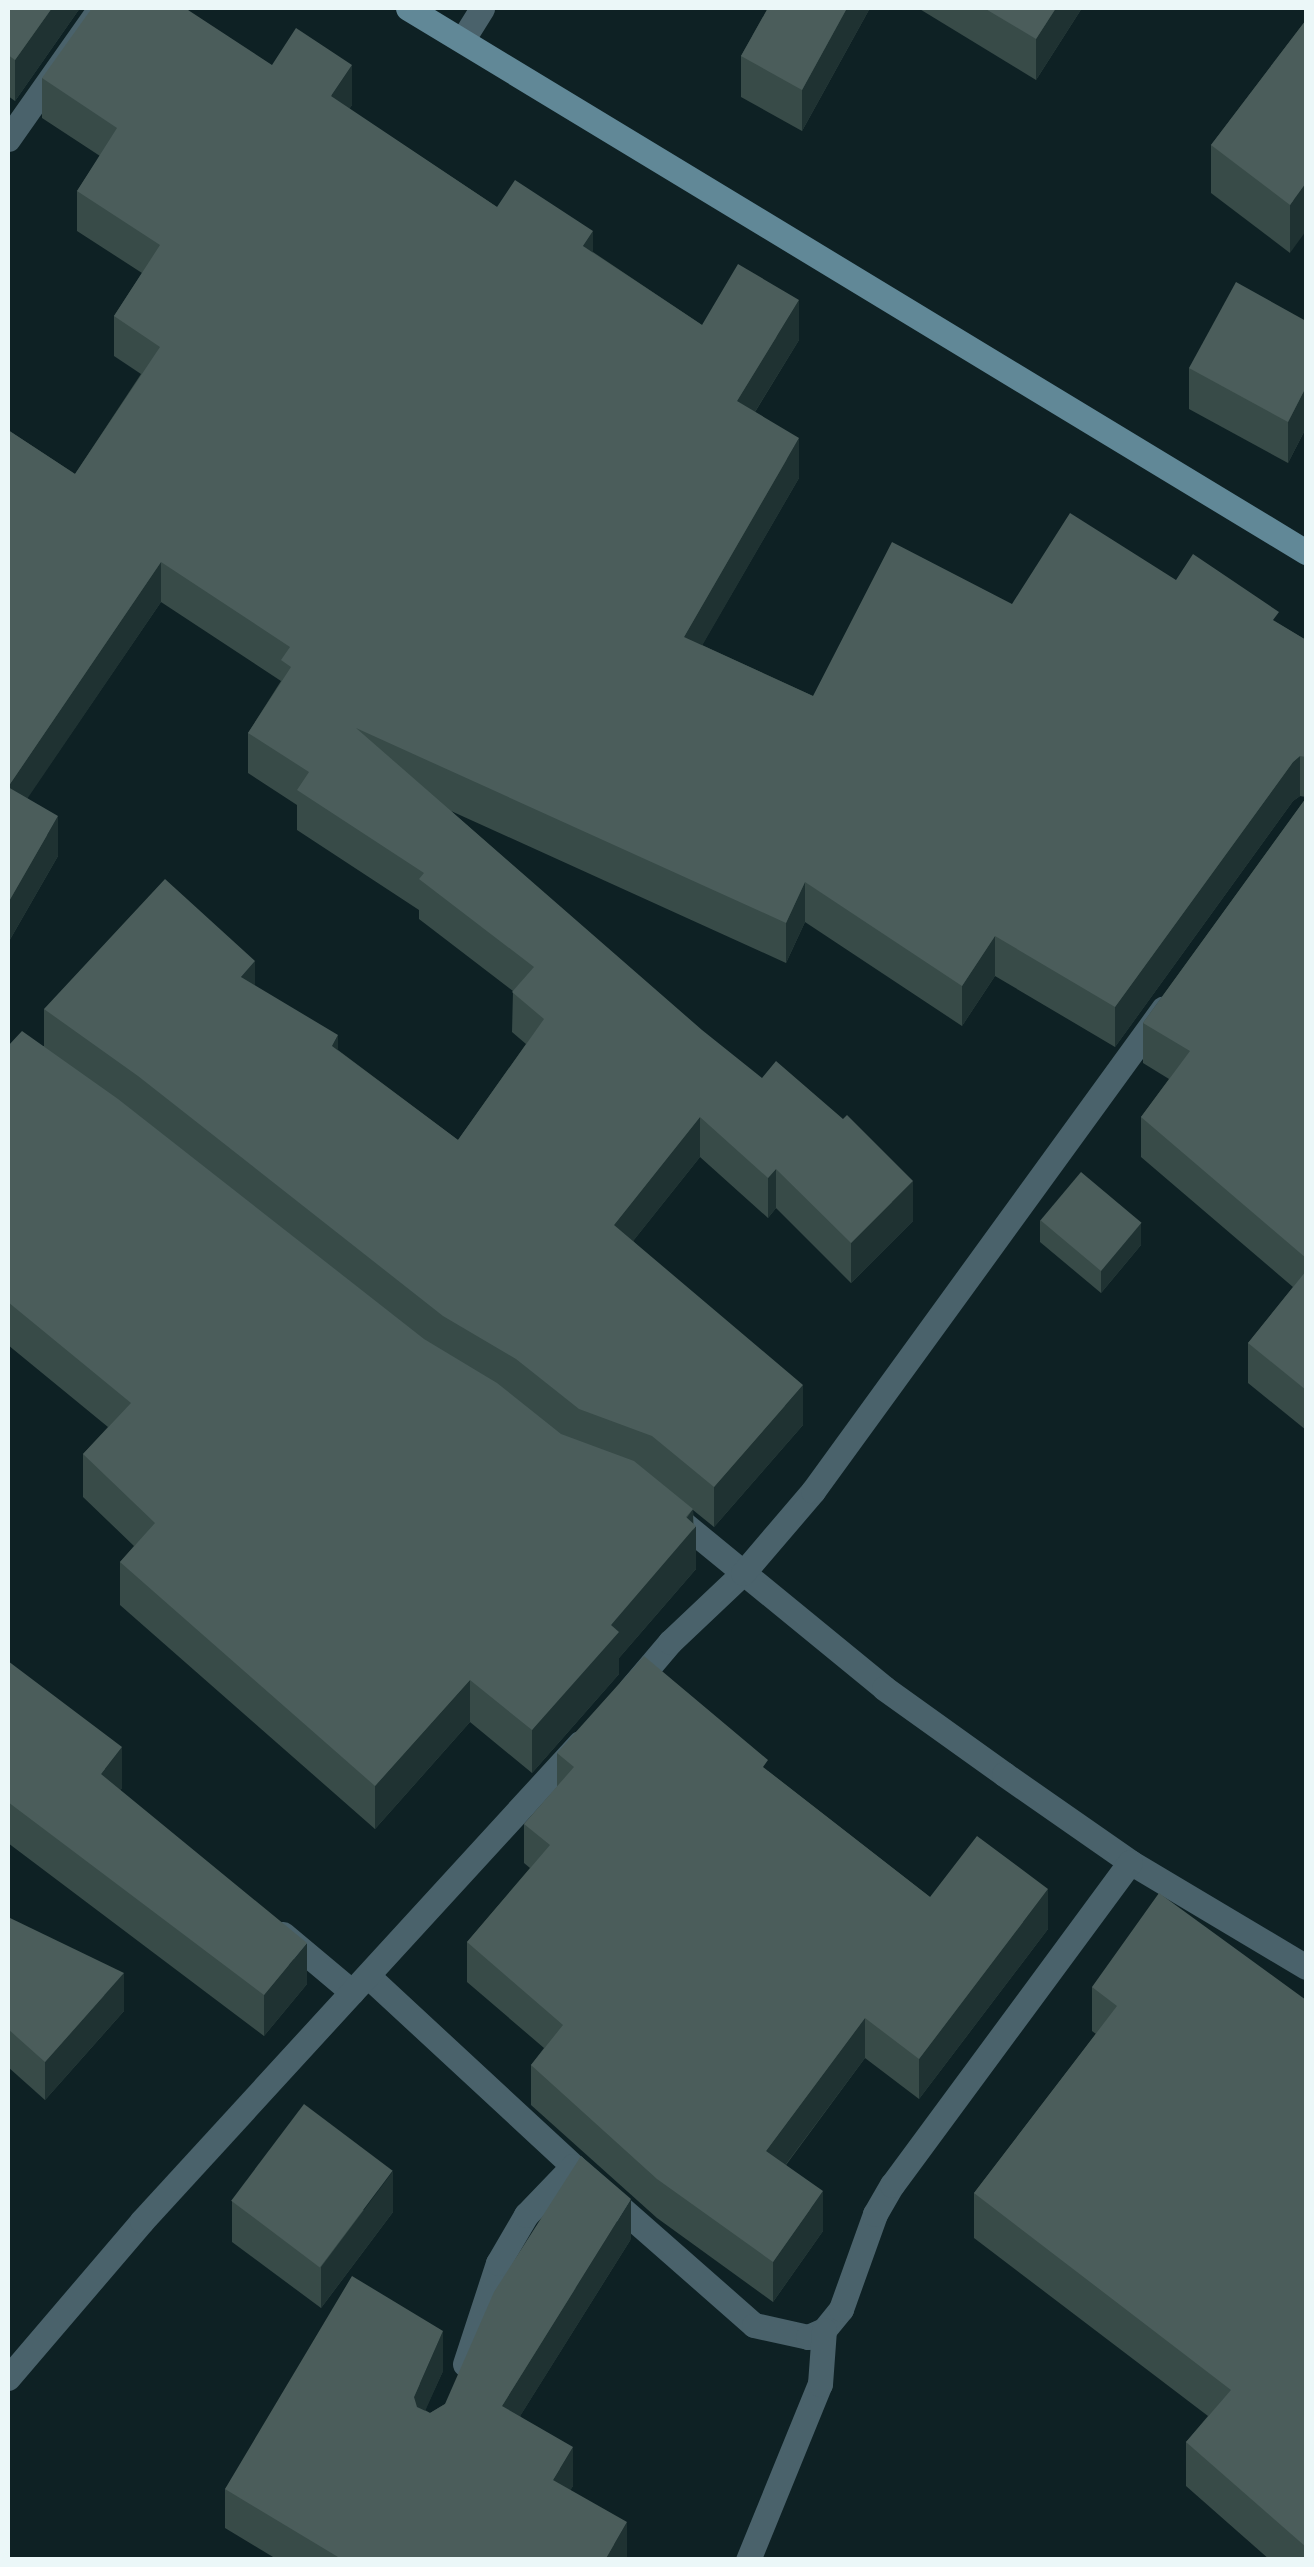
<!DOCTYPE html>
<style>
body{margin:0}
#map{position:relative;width:1314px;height:2567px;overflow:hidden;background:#0e2124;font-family:"Fira Sans",sans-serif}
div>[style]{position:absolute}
.street>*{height:25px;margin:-12.5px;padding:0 12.5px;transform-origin:12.5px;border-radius:12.5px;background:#4a626b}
.secondary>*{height:25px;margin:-12.5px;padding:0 12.5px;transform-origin:12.5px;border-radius:12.5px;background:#618897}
.wall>*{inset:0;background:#384b48}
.shaded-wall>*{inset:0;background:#1f3232}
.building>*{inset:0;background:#4b5d5b;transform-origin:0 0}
span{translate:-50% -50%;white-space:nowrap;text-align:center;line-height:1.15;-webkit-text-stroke:8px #03090a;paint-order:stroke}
.frame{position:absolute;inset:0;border:10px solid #ebf7f8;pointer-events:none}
</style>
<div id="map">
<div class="street">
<div style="left:463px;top:39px;width:36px;rotate:-58deg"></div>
<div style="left:8px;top:139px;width:160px;rotate:-54.9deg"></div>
<div style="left:673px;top:1515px;width:273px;rotate:39.3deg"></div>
<div style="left:884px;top:1688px;width:148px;rotate:35.6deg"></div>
<div style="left:1004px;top:1774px;width:154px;rotate:34.9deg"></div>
<div style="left:1130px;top:1862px;width:205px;rotate:30.8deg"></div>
<div style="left:631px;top:1688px;width:60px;rotate:-49.7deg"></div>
<div style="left:670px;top:1642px;width:100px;rotate:-43.4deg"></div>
<div style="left:743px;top:1573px;width:108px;rotate:-49.5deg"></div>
<div style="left:813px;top:1491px;width:596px;rotate:-54.02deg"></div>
<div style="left:283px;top:1934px;width:90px;rotate:40deg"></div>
<div style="left:368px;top:1976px;width:280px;rotate:42.8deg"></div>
<div style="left:573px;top:2166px;width:241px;rotate:41.3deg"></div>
<div style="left:754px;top:2325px;width:55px;rotate:12.5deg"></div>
<div style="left:808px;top:2337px;width:17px;rotate:-24deg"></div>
<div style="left:824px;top:2330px;width:27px;rotate:-51deg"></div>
<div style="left:841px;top:2309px;width:101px;rotate:-70.3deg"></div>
<div style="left:875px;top:2214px;width:34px;rotate:-60deg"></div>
<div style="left:892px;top:2185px;width:401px;rotate:-53.6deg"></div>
<div style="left:465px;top:2364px;width:106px;rotate:-71.9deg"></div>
<div style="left:498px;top:2263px;width:56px;rotate:-59.7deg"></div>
<div style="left:526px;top:2215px;width:68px;rotate:-46.2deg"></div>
<div style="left:8px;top:2378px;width:206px;rotate:-49.5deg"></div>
<div style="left:142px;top:2221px;width:648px;rotate:-47.5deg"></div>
<div style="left:748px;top:2560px;width:190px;rotate:-67.8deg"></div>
<div style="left:820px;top:2384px;width:54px;rotate:-85.8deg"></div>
</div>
<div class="secondary">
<div style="left:408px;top:8px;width:1050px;rotate:31.21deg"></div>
</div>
<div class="wall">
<div style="clip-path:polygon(8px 8px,80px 8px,15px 101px,8px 96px)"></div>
<div style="clip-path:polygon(768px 8px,870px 8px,802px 131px,741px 97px,741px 56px)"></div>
<div style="clip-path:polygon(918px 8px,1082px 8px,1036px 80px)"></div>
<div style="clip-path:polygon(1306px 20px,1290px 253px,1211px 193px,1211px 145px)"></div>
<div style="clip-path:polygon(272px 65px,352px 105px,349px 109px,497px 207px,593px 252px,702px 325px,799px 340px,755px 412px,799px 478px,702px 645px,813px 696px,1012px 604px,1176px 580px,1279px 624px,1306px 640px,1306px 797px,1300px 796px,1293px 801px,1115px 1047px,995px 976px,962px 1026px,805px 922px,786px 963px,451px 811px,913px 1221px,851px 1283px,776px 1208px,768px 1218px,700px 1157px,633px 1241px,803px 1425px,714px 1527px,693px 1510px,696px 1569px,619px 1658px,619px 1674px,532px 1773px,470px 1722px,375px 1829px,120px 1605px,120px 1562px,134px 1546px,83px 1497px,83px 1454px,108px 1427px,8px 1345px,8px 1046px,44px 1046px,44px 1009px,255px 986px,338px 1050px,458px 1140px,526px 1044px,512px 1032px,513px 991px,419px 919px,419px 910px,297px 830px,297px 805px,248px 773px,248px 733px,281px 681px,161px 602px,27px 798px,58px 856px,8px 943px,8px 430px,75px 474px,141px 374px,114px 356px,114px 316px,142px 273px,77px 231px,77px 191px,100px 156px,42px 118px,42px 78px)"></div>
<div style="clip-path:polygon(1306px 321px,1306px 428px,1288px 463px,1189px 409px,1189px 368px)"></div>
<div style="clip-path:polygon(1306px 798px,1306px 1430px,1248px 1383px,1248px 1343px,1293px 1287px,1141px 1157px,1141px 1117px,1169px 1079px,1143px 1063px,1143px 1023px)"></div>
<div style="clip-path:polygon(1040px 1220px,1141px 1245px,1101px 1293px,1040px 1242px)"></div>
<div style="clip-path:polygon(8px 1661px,122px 1788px,120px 1790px,307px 1984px,264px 2036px,8px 1843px)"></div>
<div style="clip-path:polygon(557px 1753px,768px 1771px,930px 1897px,1048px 1929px,919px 2099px,865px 2058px,786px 2165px,823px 2231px,773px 2302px,657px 2218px,531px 2105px,531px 2065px,544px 2048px,467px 1982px,467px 1942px,530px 1868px,524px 1863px,524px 1824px,557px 1787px)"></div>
<div style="clip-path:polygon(8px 1917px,124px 2011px,45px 2100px,8px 2067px)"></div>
<div style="clip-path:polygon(1092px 1987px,1306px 2000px,1306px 2560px,1270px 2560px,1186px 2486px,1186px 2442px,1208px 2416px,974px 2238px,974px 2193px,1096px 2034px,1092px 2031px)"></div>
<div style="clip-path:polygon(232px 2201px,393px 2212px,321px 2308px,232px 2242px)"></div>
<div style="clip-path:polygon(631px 2239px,520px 2416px,573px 2486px,570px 2490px,627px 2560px,278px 2560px,225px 2528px,225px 2489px,443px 2371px,425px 2410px,430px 2413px,445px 2404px)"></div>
</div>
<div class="shaded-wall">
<div style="clip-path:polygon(52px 8px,80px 8px,15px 101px,15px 60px)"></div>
<div style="clip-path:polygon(847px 8px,870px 8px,802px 131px,802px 90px)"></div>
<div style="clip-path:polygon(1056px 8px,1082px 8px,1036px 80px,1036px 39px)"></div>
<div style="clip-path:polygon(352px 65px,352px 105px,331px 136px,331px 96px)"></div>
<div style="clip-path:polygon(1306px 183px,1306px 231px,1290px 253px,1290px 205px)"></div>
<div style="clip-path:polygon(593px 231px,593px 271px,583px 246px)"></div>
<div style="clip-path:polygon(799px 300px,799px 340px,737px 441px,737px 401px)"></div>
<div style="clip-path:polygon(1306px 387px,1306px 428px,1288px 463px,1288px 422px)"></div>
<div style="clip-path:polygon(799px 438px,799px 478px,684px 677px,684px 637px)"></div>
<div style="clip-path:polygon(161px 562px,161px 602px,8px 827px,8px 787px)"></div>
<div style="clip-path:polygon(1300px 756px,1300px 796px,1293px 801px,1115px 1047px,1115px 1007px,1293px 762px)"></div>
<div style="clip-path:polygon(58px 816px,58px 856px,8px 943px,8px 903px)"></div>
<div style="clip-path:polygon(805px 882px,805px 922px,786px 963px,786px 923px)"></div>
<div style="clip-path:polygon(995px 936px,995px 976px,962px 1026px,962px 986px)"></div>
<div style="clip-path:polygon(255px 961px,255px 1001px,241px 977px)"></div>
<div style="clip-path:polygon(338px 1035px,338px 1075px,332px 1046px)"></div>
<div style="clip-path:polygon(700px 1117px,700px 1157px,614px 1265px,614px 1225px)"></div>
<div style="clip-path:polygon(776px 1169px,776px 1208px,768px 1218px,768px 1178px)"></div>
<div style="clip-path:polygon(913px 1181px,913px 1221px,851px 1283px,851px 1243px)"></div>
<div style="clip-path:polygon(1141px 1223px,1141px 1245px,1101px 1293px,1101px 1270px)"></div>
<div style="clip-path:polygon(803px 1385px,803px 1425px,714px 1527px,714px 1487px)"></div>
<div style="clip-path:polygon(693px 1509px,693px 1530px,696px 1526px,696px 1569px,619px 1658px,619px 1674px,532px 1773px,532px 1730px,611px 1625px)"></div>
<div style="clip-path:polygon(470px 1680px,470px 1722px,375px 1829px,375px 1786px)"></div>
<div style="clip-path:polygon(122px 1747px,122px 1788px,101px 1815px,101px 1774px)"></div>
<div style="clip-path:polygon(1048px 1889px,1048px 1929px,919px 2099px,919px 2059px)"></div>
<div style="clip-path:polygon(307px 1943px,307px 1984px,264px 2036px,264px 1995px)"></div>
<div style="clip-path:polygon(124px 1973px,124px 2011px,45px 2100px,45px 2062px)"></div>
<div style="clip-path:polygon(865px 2018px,865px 2058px,766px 2191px,766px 2151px)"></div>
<div style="clip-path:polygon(393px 2171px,393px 2212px,321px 2308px,321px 2267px)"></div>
<div style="clip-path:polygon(823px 2191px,823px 2231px,773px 2302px,773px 2262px)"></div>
<div style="clip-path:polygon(631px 2199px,631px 2239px,502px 2445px,502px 2406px)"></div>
<div style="clip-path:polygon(443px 2331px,443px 2371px,414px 2436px,414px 2397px)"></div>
<div style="clip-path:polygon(573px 2447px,573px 2486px,553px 2519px,553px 2480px)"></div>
<div style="clip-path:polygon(627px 2522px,627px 2560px,605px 2560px)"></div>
</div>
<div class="building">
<div style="clip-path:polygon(8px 8px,52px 8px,15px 60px,8px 55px)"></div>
<div style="clip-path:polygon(92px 8px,185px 8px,272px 65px,296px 28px,352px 65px,331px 96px,497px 207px,515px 180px,593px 231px,583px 246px,702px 325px,738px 264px,799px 300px,737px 401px,799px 438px,684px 637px,813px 696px,892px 542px,1012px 604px,1070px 513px,1176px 580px,1193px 554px,1279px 612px,1273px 620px,1306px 640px,1306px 757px,1300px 756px,1293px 762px,1115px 1007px,995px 936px,962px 986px,805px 882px,786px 923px,356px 728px,702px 1030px,762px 1078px,776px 1061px,843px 1119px,847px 1115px,913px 1181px,851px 1243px,776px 1169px,768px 1178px,700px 1117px,614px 1225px,803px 1385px,714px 1487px,652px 1436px,579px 1409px,516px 1359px,443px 1316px,138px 1076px,44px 1009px,165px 879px,255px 961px,241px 977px,338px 1035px,332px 1046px,458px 1140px,544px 1019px,512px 992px,534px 967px,419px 879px,424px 873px,297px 790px,309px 772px,248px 733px,291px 667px,281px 660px,290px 647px,161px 562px,8px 787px,58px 816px,8px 903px,8px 430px,75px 474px,160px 347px,114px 316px,160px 245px,77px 191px,117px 128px,42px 78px)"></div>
<div style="clip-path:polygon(768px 8px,847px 8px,802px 90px,741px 56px)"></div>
<div style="clip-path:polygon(984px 8px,1056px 8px,1036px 39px)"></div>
<div style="clip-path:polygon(1306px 20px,1306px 183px,1290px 205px,1211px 145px)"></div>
<div style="clip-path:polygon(1236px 282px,1306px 321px,1306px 387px,1288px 422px,1189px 368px)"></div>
<div style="clip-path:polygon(1306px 798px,1306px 1258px,1141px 1117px,1190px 1051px,1143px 1023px)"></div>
<div style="clip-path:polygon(22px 1031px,118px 1099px,424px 1339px,497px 1383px,561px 1434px,634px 1461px,693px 1509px,686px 1517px,696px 1526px,611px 1625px,619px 1632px,532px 1730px,470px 1680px,375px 1786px,120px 1562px,155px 1523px,83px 1454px,131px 1403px,8px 1302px,8px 1046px)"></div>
<div style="left:1081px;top:1172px;width:79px;height:63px;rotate:40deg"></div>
<div style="clip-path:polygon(1306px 1271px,1306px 1390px,1248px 1343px)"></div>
<div style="clip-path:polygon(644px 1656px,768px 1760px,763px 1767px,930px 1897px,977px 1836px,1048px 1889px,919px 2059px,865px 2018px,766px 2151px,823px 2191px,773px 2262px,657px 2179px,531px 2065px,563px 2025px,467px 1942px,550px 1845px,524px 1824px,574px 1767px,557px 1753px)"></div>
<div style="clip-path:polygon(8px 1661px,122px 1747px,101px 1774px,307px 1943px,264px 1995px,8px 1802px)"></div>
<div style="clip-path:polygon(1159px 1893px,1306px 2000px,1306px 2547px,1186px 2442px,1231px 2390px,974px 2193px,1117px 2006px,1092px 1987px)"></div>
<div style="clip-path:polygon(8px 1917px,124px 1973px,45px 2062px,8px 2029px)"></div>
<div style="left:304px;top:2104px;width:111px;height:121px;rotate:37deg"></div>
<div style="clip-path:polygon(581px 2156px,631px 2199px,502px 2406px,573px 2447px,553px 2480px,627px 2522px,605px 2560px,343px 2560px,225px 2489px,352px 2276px,443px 2331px,414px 2397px,417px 2407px,430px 2413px,445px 2404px,494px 2292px)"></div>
</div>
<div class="frame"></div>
</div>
